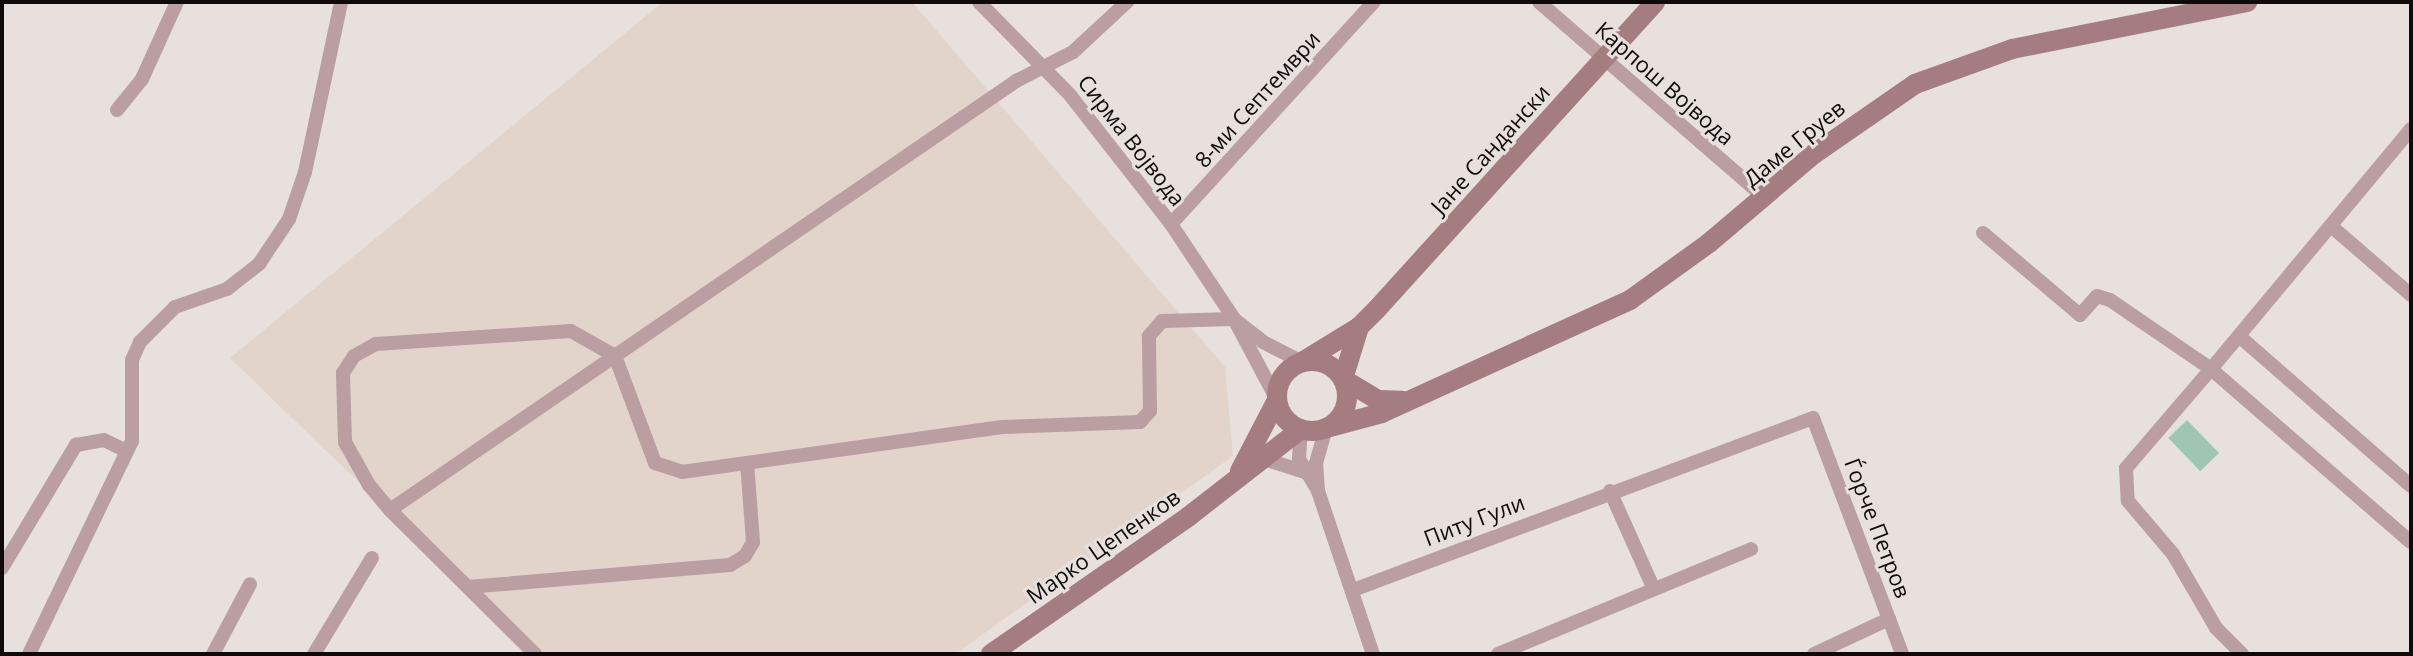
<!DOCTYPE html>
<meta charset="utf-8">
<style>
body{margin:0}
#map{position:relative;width:2413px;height:656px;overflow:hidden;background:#e7e0dc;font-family:"Open Sans",sans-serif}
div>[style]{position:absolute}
.built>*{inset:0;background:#e2d3cb}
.green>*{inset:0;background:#9ec6b3;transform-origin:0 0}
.street>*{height:14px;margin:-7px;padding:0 7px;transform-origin:7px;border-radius:7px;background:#ba9ea1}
.secondary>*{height:20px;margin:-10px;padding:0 10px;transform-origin:10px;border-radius:10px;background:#a57d81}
.secondary>.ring{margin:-10px;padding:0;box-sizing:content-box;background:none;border:20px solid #a57d81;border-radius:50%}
span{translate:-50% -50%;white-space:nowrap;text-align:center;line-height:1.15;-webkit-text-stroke:6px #e7e0dc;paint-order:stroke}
.street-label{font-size:22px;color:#0e0b0a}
.frame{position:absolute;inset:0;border:4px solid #0e0b0a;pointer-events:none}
</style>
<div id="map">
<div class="built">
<div style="clip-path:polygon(663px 2px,912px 2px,1225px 367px,1233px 456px,955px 654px,537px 654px,230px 358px)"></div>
</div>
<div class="green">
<div style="left:2187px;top:420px;width:46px;height:26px;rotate:46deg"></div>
</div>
<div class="street">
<div style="left:979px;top:2px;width:130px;rotate:45.6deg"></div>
<div style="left:1070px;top:95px;width:164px;rotate:51.9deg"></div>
<div style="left:1171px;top:224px;width:114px;rotate:56.4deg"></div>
<div style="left:1234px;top:319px;width:92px;rotate:62deg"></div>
<div style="left:1539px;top:2px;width:298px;rotate:40.9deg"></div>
<div style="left:117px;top:110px;width:40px;rotate:-51deg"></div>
<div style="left:142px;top:79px;width:85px;rotate:-65.6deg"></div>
<div style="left:2411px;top:129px;width:312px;rotate:129.8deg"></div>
<div style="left:2211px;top:369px;width:264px;rotate:40.9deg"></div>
<div style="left:1171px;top:224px;width:301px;rotate:-47.6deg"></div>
<div style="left:2331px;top:226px;width:106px;rotate:40.8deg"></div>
<div style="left:1983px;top:233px;width:127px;rotate:40.2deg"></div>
<div style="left:2080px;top:315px;width:25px;rotate:-48deg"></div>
<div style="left:2097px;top:296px;width:14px;rotate:17deg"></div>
<div style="left:2110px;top:300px;width:122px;rotate:34.3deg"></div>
<div style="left:2211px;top:369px;width:130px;rotate:130.6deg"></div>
<div style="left:2126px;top:468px;width:33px;rotate:87deg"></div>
<div style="left:2128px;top:501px;width:70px;rotate:49.7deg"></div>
<div style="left:2173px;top:554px;width:86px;rotate:59.8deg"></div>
<div style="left:2216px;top:628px;width:37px;rotate:45deg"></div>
<div style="left:2239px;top:336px;width:228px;rotate:41.1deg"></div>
<div style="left:1301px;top:429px;width:30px;rotate:94deg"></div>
<div style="left:1299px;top:459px;width:37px;rotate:59deg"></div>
<div style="left:1318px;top:491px;width:172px;rotate:71.4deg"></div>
<div style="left:1264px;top:459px;width:43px;rotate:17.6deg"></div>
<div style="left:1318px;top:491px;width:28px;rotate:-94deg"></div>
<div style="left:1316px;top:463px;width:36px;rotate:-74deg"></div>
<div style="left:1610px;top:491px;width:105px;rotate:65.9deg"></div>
<div style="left:390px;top:510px;width:33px;rotate:-130deg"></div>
<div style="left:369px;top:485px;width:49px;rotate:-119.2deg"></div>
<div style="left:345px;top:442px;width:69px;rotate:-91.7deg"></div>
<div style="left:343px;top:373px;width:20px;rotate:-57deg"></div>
<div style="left:354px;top:356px;width:25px;rotate:-29deg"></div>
<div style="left:376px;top:344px;width:195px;rotate:-3.8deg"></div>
<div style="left:571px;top:331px;width:51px;rotate:29.6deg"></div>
<div style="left:615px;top:356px;width:114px;rotate:69.5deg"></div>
<div style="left:655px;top:463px;width:28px;rotate:18deg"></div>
<div style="left:682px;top:472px;width:323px;rotate:-8deg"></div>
<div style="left:1002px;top:427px;width:138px;rotate:-2.1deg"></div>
<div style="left:1140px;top:422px;width:15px;rotate:-48deg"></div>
<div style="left:1150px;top:411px;width:75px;rotate:-90.8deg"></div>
<div style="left:1149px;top:336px;width:20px;rotate:-49deg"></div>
<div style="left:1162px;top:321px;width:72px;rotate:-1.6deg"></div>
<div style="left:1234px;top:319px;width:37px;rotate:38deg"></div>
<div style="left:1263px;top:342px;width:44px;rotate:27.1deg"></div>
<div style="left:2px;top:568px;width:144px;rotate:-59deg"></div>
<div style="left:76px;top:445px;width:28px;rotate:-10deg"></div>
<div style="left:104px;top:440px;width:25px;rotate:26deg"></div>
<div style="left:468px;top:587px;width:263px;rotate:-4.8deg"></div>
<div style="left:730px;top:565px;width:17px;rotate:-31deg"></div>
<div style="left:745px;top:556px;width:16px;rotate:-60deg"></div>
<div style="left:753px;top:542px;width:79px;rotate:-94.3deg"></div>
<div style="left:1353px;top:590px;width:491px;rotate:-20.5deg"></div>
<div style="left:1813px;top:418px;width:252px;rotate:69.3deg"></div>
<div style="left:29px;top:654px;width:237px;rotate:-64.2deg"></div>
<div style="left:132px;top:441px;width:81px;rotate:-90deg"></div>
<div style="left:132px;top:360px;width:20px;rotate:-66deg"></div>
<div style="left:140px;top:342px;width:49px;rotate:-45deg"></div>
<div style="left:175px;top:307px;width:55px;rotate:-19.1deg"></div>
<div style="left:227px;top:289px;width:41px;rotate:-38deg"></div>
<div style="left:259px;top:264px;width:54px;rotate:-56.3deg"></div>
<div style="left:289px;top:219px;width:50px;rotate:-71.2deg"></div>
<div style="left:305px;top:172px;width:174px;rotate:-78deg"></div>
<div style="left:213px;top:654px;width:79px;rotate:-62.1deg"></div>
<div style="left:314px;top:654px;width:112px;rotate:-58.9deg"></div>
<div style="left:535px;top:654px;width:204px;rotate:-135.2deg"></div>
<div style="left:390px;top:510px;width:759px;rotate:-34.42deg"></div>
<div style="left:1016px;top:81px;width:64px;rotate:-27deg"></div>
<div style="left:1073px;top:52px;width:74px;rotate:-42.8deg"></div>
<div style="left:1498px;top:654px;width:274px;rotate:-22.5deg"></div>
<div style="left:1814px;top:654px;width:83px;rotate:-25deg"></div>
</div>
<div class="secondary">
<div style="left:1359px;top:327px;width:54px;rotate:107.1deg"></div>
<div style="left:1343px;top:379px;width:41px;rotate:31deg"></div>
<div style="left:1378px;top:400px;width:24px;rotate:2deg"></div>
<div class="ring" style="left:1277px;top:361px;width:50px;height:50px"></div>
<div style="left:1302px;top:362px;width:67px;rotate:-31.6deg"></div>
<div style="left:1359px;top:327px;width:25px;rotate:-45deg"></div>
<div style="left:1377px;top:309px;width:414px;rotate:-47.8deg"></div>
<div style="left:1326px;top:428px;width:58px;rotate:-15deg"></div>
<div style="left:1382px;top:413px;width:273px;rotate:-24.5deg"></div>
<div style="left:1630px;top:300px;width:97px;rotate:-35.8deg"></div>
<div style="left:1709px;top:243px;width:138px;rotate:-40.3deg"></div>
<div style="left:1814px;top:154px;width:123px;rotate:-34.7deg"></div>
<div style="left:1915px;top:84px;width:103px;rotate:-19.8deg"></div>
<div style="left:2012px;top:49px;width:240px;rotate:-11.3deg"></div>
<div style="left:1240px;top:471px;width:80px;rotate:-62.5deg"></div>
<div style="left:991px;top:654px;width:240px;rotate:-34.8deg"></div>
<div style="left:1188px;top:517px;width:143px;rotate:-37.9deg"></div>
</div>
<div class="street-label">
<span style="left:1665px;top:83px;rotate:41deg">Карпош Војвода</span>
<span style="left:1257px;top:99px;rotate:-48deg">8-ми Септември</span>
<span style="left:1132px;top:140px;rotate:52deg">Сирма Војвода</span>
<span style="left:1794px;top:143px;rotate:-39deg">Даме Груев</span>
<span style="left:1490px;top:149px;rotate:-48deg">Јане Сандански</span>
<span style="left:1474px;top:520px;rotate:-21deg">Питу Гули</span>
<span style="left:1878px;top:528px;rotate:69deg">Ѓорче Петров</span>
<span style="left:1103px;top:546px;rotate:-35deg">Марко Цепенков</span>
</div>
<div class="frame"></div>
</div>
